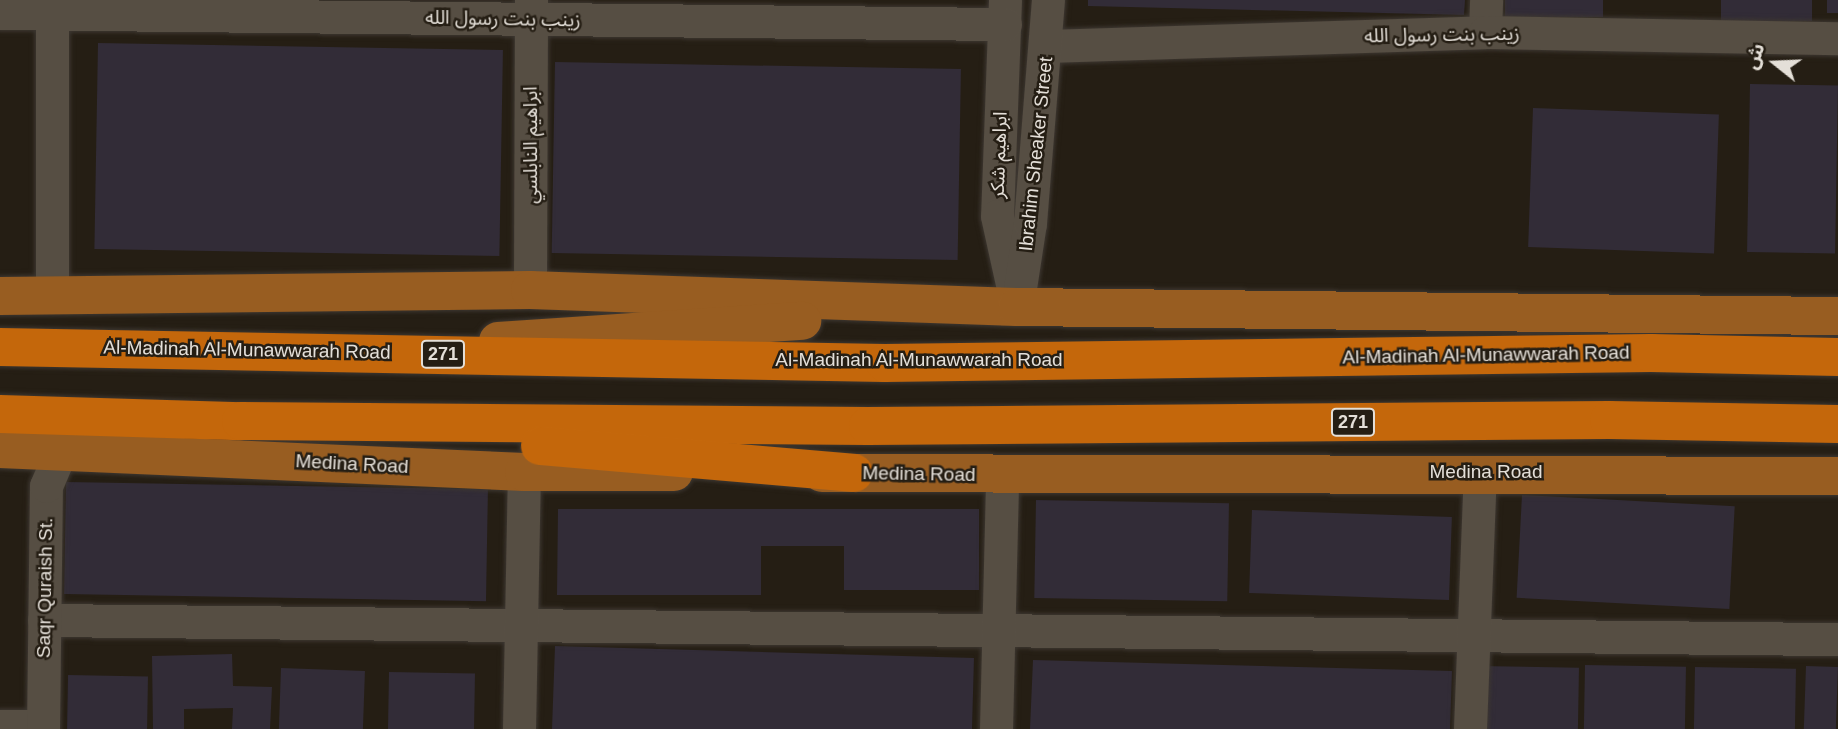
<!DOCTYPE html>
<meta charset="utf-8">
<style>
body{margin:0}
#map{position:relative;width:1838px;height:729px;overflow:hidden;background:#251e14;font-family:Arial,"Noto Sans Arabic",sans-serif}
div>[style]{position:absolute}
.building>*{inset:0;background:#322c37;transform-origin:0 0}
.roads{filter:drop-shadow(0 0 2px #3d3731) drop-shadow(0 0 2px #3d3731)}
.minor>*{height:33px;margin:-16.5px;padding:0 16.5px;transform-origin:16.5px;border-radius:16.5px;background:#564e43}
.major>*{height:38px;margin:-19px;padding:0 19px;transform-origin:19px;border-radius:19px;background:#985d21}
.highway>*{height:38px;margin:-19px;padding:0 19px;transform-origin:19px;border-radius:19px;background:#c4670b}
span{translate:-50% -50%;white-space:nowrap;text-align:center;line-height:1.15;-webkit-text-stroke:5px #251e14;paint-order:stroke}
.shield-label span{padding:2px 5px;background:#251e14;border:2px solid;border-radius:5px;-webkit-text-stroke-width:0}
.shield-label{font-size:18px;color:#e4dfd8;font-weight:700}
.street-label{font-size:19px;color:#e4dfd8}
.north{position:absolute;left:1740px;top:28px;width:70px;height:70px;-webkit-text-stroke:5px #251e14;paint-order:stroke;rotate:288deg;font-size:19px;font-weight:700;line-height:28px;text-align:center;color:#e4dfd8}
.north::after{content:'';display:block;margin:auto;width:24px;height:32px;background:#e4dfd8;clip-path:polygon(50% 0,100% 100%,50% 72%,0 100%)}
</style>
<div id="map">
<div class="building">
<div style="clip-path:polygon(1088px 0,1465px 0,1464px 15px,1088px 6px)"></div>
<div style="left:1505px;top:0;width:98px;height:17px"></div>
<div style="left:1721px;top:0;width:91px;height:21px"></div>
<div style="left:1827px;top:0;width:11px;height:13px"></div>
<div style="left:98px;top:43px;width:405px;height:206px;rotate:1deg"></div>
<div style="left:555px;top:62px;width:406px;height:191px;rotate:1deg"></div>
<div style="left:1750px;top:84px;width:88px;height:168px;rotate:1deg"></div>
<div style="left:1533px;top:108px;width:186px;height:139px;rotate:2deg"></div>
<div style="left:66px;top:482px;width:422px;height:112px;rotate:1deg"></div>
<div style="left:1522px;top:495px;width:213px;height:103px;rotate:3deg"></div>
<div style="left:1036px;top:500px;width:193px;height:98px;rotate:1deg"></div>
<div style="clip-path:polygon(558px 509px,979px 509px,979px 590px,844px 590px,844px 546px,761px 546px,761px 595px,557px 595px)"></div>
<div style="left:1252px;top:510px;width:200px;height:83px;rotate:2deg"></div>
<div style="clip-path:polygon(555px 646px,974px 658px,972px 729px,552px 729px)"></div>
<div style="clip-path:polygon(232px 654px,233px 686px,272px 687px,270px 729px,232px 729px,233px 708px,184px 709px,184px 729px,153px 729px,152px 656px)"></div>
<div style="clip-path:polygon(1033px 660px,1452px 671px,1450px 729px,1030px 729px)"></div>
<div style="left:1585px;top:665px;width:101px;height:64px;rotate:1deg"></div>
<div style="left:1478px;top:666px;width:101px;height:63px;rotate:1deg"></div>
<div style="left:1806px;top:666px;width:32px;height:63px;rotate:2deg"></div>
<div style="left:1695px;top:667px;width:101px;height:62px;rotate:1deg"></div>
<div style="left:281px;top:668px;width:84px;height:61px;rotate:2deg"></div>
<div style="left:389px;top:672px;width:86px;height:57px;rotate:1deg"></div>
<div style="left:68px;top:675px;width:80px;height:54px;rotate:1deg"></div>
</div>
<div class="roads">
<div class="minor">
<div style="left:52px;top:0;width:297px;rotate:90deg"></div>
<div style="left:1005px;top:0;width:216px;rotate:92.1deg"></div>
<div style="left:997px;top:216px;width:93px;rotate:77.6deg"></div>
<div style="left:0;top:13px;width:1005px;rotate:0.63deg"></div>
<div style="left:1485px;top:32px;width:32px;rotate:-88deg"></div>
<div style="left:1047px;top:46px;width:438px;rotate:-1.8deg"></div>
<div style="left:1485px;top:32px;width:353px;rotate:1deg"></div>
<div style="left:1020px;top:288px;width:66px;rotate:-81.3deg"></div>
<div style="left:1030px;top:223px;width:224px;rotate:-85.4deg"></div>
<div style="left:530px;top:290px;width:290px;rotate:-89.8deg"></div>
<div style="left:44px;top:620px;width:1794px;rotate:0.61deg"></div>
<div style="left:0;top:726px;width:43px"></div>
<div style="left:43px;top:729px;width:243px;rotate:-89.3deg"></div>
<div style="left:46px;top:486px;width:39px;rotate:-67deg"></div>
<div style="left:519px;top:729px;width:257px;rotate:-88.9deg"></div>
<div style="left:996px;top:729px;width:253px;rotate:-88.6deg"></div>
<div style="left:1470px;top:729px;width:257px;rotate:-87.8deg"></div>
</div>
<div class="major">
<div style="left:0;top:296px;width:530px;rotate:-0.65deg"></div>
<div style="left:530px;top:290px;width:487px;rotate:2deg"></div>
<div style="left:1017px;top:307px;width:821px;rotate:0.63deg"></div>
<div style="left:498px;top:341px;width:305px;rotate:-3.8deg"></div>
<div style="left:0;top:449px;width:525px;rotate:2.51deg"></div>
<div style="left:524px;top:472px;width:150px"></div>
<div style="left:822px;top:473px;width:1016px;rotate:0.17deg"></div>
</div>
<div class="highway">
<div style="left:0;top:347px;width:885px;rotate:1.04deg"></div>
<div style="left:885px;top:363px;width:766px;rotate:-0.75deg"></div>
<div style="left:1651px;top:353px;width:187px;rotate:1.2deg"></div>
<div style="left:0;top:414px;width:241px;rotate:1.7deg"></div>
<div style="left:241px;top:421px;width:627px;rotate:0.46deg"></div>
<div style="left:868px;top:426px;width:741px;rotate:-0.46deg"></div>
<div style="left:1609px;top:420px;width:229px;rotate:1deg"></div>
<div style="left:540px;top:446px;width:315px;rotate:4.9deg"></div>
</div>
</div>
<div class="shield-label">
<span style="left:443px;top:354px">271</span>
<span style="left:1353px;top:422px">271</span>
</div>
<div class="street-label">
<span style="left:503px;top:19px;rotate:1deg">زينب بنت رسول الله</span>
<span style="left:1442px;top:35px;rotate:-1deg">زينب بنت رسول الله</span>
<span style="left:531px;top:145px;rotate:-90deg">ابراهيم النابلسي</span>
<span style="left:1036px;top:154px;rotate:-84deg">Ibrahim Sheaker Street</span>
<span style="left:999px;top:155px;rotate:-88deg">ابراهيم شكر</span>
<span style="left:247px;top:350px;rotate:1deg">Al-Madinah Al-Munawwarah Road</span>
<span style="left:1486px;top:355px;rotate:-1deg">Al-Madinah Al-Munawwarah Road</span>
<span style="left:919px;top:360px">Al-Madinah Al-Munawwarah Road</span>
<span style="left:352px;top:464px;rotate:3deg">Medina Road</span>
<span style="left:1486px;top:472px">Medina Road</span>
<span style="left:919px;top:474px;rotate:1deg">Medina Road</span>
<span style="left:45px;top:588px;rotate:-89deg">Saqr Quraish St.</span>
</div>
<div class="north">ش</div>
</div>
